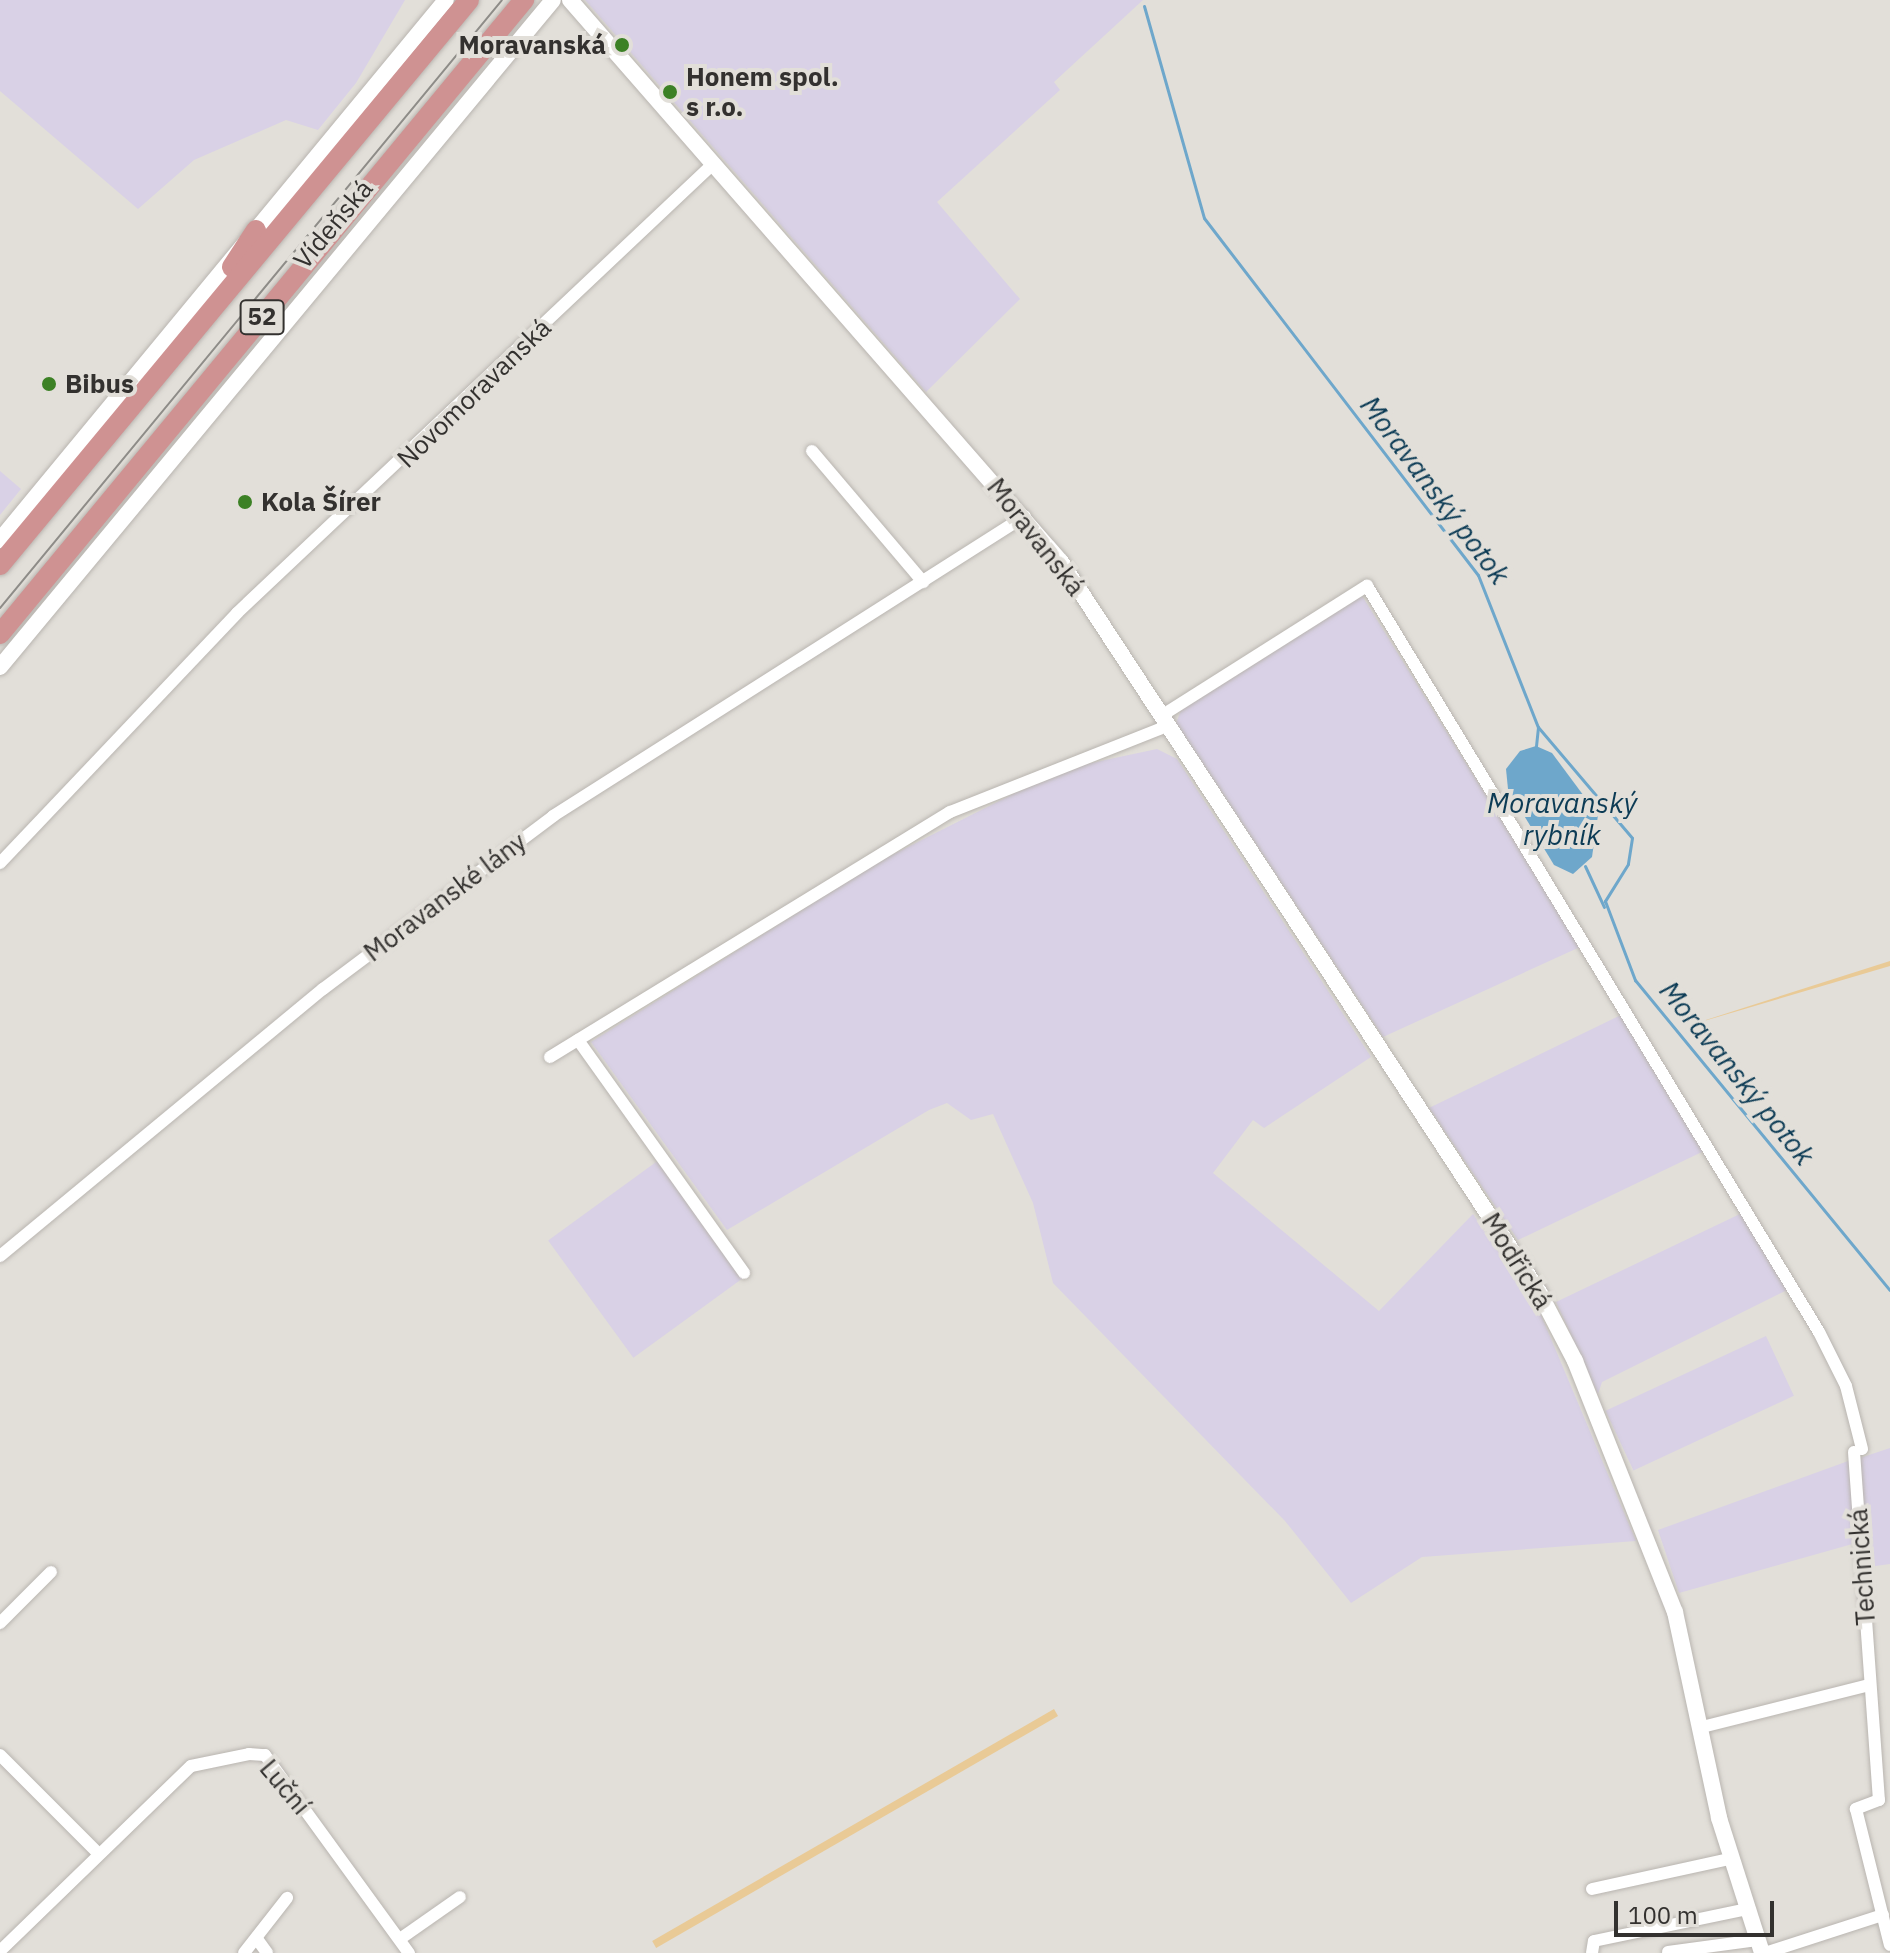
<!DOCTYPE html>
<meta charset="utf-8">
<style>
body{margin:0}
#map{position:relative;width:1890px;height:1953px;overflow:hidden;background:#e2dfd9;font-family:"IBM Plex Sans",sans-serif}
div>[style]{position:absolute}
.industrial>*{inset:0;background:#d9d1e6;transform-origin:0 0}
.green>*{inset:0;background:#e9ca96;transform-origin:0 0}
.water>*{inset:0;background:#6ea7cb}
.stream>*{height:3px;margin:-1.5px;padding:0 1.5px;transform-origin:1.5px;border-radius:1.5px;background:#6ea7cb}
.roads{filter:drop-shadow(0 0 2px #b9b5b0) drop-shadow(0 0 2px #b9b5b0)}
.minor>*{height:12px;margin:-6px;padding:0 6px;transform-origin:6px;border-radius:6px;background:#fff}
.tertiary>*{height:16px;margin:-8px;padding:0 8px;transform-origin:8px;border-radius:8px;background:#fff}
.trunk>*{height:20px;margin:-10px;padding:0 10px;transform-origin:10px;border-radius:10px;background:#cf9292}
.tram>*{height:2px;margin:-1px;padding:0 1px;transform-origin:1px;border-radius:1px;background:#8e8c88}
.dots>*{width:22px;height:22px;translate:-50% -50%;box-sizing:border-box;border:4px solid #e2dfd9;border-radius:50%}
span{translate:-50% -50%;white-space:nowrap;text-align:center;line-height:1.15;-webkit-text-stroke:8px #e2dfd9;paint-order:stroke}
.shield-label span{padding:2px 6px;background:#e2dfd9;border:2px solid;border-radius:6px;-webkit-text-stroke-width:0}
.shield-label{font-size:24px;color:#33312f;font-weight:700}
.poi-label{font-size:26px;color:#33312f;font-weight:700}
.right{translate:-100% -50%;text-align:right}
.left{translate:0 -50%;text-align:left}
.street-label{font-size:26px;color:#33312f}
.water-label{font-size:28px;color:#0c3b55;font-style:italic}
.scale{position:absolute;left:1614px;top:1901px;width:160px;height:36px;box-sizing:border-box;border:4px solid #33312f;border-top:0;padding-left:10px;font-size:24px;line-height:28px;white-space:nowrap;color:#33312f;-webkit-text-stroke:6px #e2dfd9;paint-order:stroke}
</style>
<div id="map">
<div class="industrial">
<div style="clip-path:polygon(0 0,405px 0,356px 83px,318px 130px,286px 120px,194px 160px,138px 209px,0 91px)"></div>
<div style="clip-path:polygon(585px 0,1143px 0,1054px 82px,1060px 90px,937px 202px,1020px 299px,926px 392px)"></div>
<div style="clip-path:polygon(0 471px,21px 489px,0 515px)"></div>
<div style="clip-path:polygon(1361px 594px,1580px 947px,1383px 1037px,1176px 723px,1182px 708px)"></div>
<div style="clip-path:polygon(1157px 749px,1177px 759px,1371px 1057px,1264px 1128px,1253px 1120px,1213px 1173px,1379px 1311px,1473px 1214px,1541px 1315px,1636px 1541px,1422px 1557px,1351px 1603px,1285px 1521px,1053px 1283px,1033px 1203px,993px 1114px,971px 1120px,947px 1103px,929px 1110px,727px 1230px,591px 1042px,880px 861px,1063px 769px)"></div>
<div style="clip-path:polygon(1621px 1015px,1704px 1151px,1518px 1240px,1429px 1108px)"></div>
<div style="left:663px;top:1157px;width:145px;height:142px;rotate:54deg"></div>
<div style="clip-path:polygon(1742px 1213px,1787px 1290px,1602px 1382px,1598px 1394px,1556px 1302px)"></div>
<div style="left:1766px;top:1336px;width:66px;height:177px;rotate:65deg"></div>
<div style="clip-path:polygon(1890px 1448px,1890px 1564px,1868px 1567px,1860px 1458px)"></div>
<div style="clip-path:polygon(1851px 1460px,1856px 1543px,1679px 1593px,1658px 1530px)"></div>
</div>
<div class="green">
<div style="clip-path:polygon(1890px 961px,1890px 966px,1687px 1026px)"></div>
<div style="left:1054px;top:1709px;width:8px;height:464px;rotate:60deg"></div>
</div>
<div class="water">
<div style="clip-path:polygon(1536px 746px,1552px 753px,1598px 815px,1592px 857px,1573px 874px,1554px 865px,1508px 789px,1506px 769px,1520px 751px)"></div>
</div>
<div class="stream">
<div style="left:1144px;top:6px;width:220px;rotate:74.2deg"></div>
<div style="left:1204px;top:218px;width:450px;rotate:52.5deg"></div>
<div style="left:1478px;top:575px;width:163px;rotate:68.5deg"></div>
<div style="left:1538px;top:727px;width:145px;rotate:49.7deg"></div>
<div style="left:1632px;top:838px;width:26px;rotate:99deg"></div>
<div style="left:1628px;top:864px;width:44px;rotate:121.9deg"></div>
<div style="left:1605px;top:901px;width:85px;rotate:69.2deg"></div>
<div style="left:1635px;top:980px;width:401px;rotate:50.6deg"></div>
<div style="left:1536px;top:746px;width:19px;rotate:-84deg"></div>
<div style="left:1585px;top:866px;width:45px;rotate:65.1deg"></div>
</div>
<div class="roads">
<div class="minor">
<div style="left:812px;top:451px;width:172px;rotate:49.7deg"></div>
<div style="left:1161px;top:716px;width:244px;rotate:-32.3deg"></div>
<div style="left:1367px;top:586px;width:872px;rotate:58.79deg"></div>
<div style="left:1819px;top:1332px;width:60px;rotate:63.4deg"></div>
<div style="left:1846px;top:1386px;width:65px;rotate:75.7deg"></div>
<div style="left:0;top:863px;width:344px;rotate:-46.5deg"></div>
<div style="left:237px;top:613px;width:656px;rotate:-43.33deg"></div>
<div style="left:578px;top:1040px;width:286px;rotate:54.5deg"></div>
<div style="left:550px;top:1057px;width:469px;rotate:-31.5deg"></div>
<div style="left:950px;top:812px;width:233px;rotate:-21.6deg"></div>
<div style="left:0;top:1256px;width:419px;rotate:-39.6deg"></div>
<div style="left:323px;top:989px;width:288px;rotate:-36.9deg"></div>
<div style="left:553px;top:816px;width:559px;rotate:-32.44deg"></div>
<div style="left:1854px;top:1452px;width:349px;rotate:85.9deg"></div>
<div style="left:1879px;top:1800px;width:25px;rotate:159deg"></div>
<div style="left:1856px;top:1809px;width:140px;rotate:76deg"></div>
<div style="left:0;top:1623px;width:72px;rotate:-45deg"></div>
<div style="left:1702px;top:1727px;width:172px;rotate:-14.1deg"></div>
<div style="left:0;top:1755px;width:136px;rotate:45deg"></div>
<div style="left:1592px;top:1889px;width:141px;rotate:-12.3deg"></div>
<div style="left:257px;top:1939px;width:17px;rotate:54deg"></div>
<div style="left:400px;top:1939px;width:73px;rotate:-35deg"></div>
<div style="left:0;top:1951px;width:266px;rotate:-44.1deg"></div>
<div style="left:191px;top:1766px;width:59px;rotate:-11.7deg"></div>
<div style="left:249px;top:1754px;width:16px;rotate:4deg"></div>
<div style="left:265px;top:1755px;width:245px;rotate:54deg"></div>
<div style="left:1668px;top:1952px;width:90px;rotate:-7.7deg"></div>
<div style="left:244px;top:1953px;width:70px;rotate:-52deg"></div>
<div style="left:1592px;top:1953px;width:12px;rotate:-81deg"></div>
<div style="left:1594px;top:1941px;width:156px;rotate:-11.8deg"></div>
<div style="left:1765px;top:1953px;width:124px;rotate:-17.9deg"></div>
</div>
<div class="tertiary">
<div style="left:570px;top:0;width:746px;rotate:48.86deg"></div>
<div style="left:1061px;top:562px;width:873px;rotate:56.78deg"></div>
<div style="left:1539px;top:1292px;width:78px;rotate:62.4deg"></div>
<div style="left:1575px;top:1361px;width:270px;rotate:68.3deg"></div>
<div style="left:1675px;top:1612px;width:211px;rotate:77.9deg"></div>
<div style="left:1719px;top:1818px;width:142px;rotate:72.3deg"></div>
<div style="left:0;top:540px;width:700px;rotate:-50.45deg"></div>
<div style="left:0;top:667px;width:866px;rotate:-50.34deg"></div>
</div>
<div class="trunk">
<div style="left:232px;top:267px;width:44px;rotate:-57deg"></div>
<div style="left:0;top:565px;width:734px;rotate:-50.3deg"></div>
<div style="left:0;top:634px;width:823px;rotate:-50.43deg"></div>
</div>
</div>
<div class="tram">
<div style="left:0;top:608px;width:788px;rotate:-50.45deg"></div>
</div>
<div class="dots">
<div style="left:622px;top:45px;background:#3c8125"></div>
<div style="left:670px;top:92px;background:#3c8125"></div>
<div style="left:49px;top:384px;background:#3c8125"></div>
<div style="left:245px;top:502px;background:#3c8125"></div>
</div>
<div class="shield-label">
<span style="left:262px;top:317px">52</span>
</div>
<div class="poi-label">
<span class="right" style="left:606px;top:45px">Moravanská</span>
<span class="left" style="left:686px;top:92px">Honem spol.<br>s r.o.</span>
<span class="left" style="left:65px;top:384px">Bibus</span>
<span class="left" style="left:261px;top:502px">Kola Šírer</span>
</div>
<div class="street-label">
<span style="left:333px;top:224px;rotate:-50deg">Vídeňská</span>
<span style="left:474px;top:393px;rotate:-44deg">Novomoravanská</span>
<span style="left:1036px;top:537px;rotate:52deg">Moravanská</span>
<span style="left:445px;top:897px;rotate:-37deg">Moravanské lány</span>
<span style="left:1517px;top:1261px;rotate:58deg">Modřická</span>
<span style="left:1862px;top:1567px;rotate:-94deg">Technická</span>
<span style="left:285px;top:1787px;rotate:50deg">Luční</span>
</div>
<div class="water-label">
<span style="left:1435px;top:490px;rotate:53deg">Moravanský potok</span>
<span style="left:1562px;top:819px">Moravanský<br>rybník</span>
<span style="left:1737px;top:1073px;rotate:51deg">Moravanský potok</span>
</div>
<div class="scale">100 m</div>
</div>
